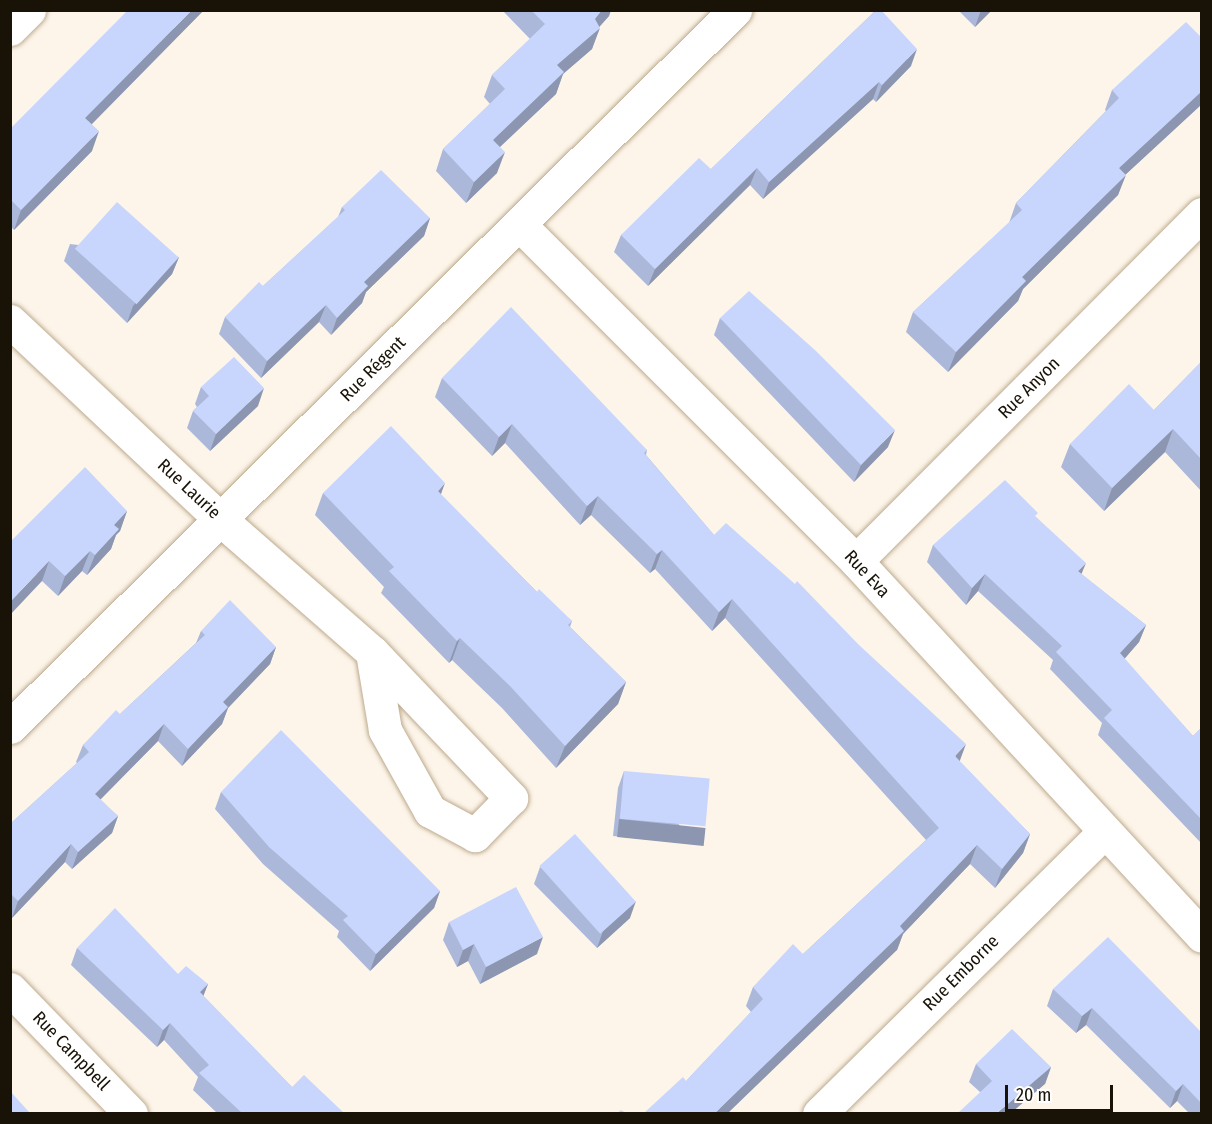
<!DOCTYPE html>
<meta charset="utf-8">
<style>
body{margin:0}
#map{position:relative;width:1212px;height:1124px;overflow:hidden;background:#fdf5e9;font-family:"Fira Sans Condensed",sans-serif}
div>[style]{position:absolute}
.roads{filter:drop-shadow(0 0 2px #bdaa8e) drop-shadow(0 0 2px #bdaa8e)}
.minor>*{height:33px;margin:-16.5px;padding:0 16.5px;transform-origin:16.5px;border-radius:16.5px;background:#fff}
.wall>*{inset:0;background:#acb8da}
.shaded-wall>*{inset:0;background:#8c96b1;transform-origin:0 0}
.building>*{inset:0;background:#c8d6fd;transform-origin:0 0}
span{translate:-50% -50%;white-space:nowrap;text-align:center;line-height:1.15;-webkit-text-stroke:6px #fff;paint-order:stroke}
.street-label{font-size:18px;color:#181207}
.frame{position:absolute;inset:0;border:12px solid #181207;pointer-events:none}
.scale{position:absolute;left:1005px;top:1085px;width:108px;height:27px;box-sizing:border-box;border:3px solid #181207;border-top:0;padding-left:8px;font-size:18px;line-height:21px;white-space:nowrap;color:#181207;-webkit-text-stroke:4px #fff;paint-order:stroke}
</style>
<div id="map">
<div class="roads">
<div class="minor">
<div style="left:10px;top:29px;width:27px;rotate:-45deg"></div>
<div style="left:519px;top:224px;width:477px;rotate:45deg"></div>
<div style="left:856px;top:561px;width:510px;rotate:47.3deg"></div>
<div style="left:10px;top:321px;width:289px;rotate:43.3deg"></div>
<div style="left:220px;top:519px;width:202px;rotate:41.2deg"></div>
<div style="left:372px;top:652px;width:202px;rotate:46.4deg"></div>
<div style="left:511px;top:798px;width:52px;rotate:134.2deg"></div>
<div style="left:475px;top:835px;width:51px;rotate:-151.9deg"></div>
<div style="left:430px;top:811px;width:93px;rotate:-119.1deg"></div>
<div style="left:385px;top:730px;width:79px;rotate:-99.5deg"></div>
<div style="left:856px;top:561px;width:490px;rotate:-45.1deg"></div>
<div style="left:10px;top:727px;width:1020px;rotate:-44.68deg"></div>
<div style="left:10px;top:989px;width:174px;rotate:45.9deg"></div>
<div style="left:819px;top:1114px;width:401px;rotate:-44.7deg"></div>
</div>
</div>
<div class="wall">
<div style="clip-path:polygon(204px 10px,92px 124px,92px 151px,14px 230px,10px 226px,10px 129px)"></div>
<div style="clip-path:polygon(502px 10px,611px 10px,609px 16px,599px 27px,592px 49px,563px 74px,556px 94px,500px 147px,497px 173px,466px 203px,436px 171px,443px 149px,490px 104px,484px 97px,492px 75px,530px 39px)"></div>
<div style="clip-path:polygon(876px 10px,911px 66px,876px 102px,873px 99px,763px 199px,750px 185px,648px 286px,614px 252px,621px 235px,711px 169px)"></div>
<div style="clip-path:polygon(958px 10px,992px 10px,975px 27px)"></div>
<div style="clip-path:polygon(1202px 38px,1202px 104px,1125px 175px,1118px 195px,1023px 289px,1018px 301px,948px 372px,906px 332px,913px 312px,1009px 223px,1016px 203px,1106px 111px,1105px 110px,1112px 90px)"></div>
<div style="clip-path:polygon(342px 207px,430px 218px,424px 236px,366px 292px,362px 303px,331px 335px,319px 322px,261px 378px,219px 334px,225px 317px,263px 286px,338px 217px)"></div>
<div style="clip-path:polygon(70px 244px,179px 257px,172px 274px,127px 323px,64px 261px)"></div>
<div style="clip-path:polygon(720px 318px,888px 447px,854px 482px,714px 335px)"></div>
<div style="clip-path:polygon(1202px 361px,1202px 492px,1165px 452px,1104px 511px,1061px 467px,1070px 444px,1154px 410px)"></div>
<div style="clip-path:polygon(442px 378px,647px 450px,646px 455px,714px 535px,960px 762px,1030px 834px,1023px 853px,995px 888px,970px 864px,903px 934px,897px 950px,686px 1081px,751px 1012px,746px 1006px,753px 987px,803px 954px,926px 840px,725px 618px,712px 631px,655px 569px,650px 573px,591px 515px,580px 525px,505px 443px,492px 456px,435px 397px)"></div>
<div style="clip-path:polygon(201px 387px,258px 406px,210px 451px,187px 428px,193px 411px,197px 407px,195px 404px)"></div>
<div style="clip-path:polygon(323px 493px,441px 495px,537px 592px,572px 621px,570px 627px,626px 682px,618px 704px,556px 768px,502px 708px,452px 660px,449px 663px,381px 593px,384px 587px,315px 515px)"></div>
<div style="clip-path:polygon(127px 511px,120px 531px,116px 535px,111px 549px,87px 575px,82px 571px,58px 596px,42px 581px,10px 542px)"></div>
<div style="clip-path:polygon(1037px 518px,1081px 574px,1146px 625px,1139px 642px,1124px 659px,1193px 736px,1202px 727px,1202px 844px,1098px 735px,1102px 723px,1050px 669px,1053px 660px,978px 591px,966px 605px,927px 562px,933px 545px)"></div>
<div style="clip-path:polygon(201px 631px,276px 647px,270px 664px,228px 708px,222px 724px,182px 766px,158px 741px,100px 800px,118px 816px,112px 833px,72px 869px,65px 862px,12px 918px,10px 916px,10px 824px,77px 763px,76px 762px,83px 745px,120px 714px,196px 643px)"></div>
<div style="clip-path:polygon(624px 771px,700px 845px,613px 836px,618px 788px)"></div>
<div style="clip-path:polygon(221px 792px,440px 891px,434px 908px,370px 971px,337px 937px,339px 931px,263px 864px,215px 809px)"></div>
<div style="clip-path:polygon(540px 867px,630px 918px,597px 948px,534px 884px)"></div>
<div style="clip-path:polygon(449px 922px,537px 954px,480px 984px,468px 961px,457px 967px,443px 940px)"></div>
<div style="clip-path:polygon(77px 948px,208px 984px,203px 996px,292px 1087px,344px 1113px,217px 1113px,193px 1090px,198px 1077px,164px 1040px,157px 1047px,71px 965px)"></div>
<div style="clip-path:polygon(1053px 989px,1202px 1033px,1202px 1113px,1189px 1113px,1177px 1101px,1170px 1108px,1086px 1025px,1076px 1033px,1047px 1006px)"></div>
<div style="clip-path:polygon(976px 1064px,1051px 1067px,1045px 1084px,980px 1092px,969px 1082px)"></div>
</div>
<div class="shaded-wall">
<div style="clip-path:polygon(192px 10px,204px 10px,78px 138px,85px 118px)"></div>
<div style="clip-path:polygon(602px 10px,611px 10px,609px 16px,593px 34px,600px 28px,592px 49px,563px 74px,556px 94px,485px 161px,493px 140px)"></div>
<div style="clip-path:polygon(981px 10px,992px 10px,975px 27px)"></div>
<div style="clip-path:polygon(917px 49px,911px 66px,876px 102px,882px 85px)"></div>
<div style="clip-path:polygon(879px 82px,873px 99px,763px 199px,769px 182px)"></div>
<div style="clip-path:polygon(1202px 91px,1202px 104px,1111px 188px,1119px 168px)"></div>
<div style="clip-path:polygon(99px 131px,92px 151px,14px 230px,21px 210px)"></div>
<div style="clip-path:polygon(505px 152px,497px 173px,466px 203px,474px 182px)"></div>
<div style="clip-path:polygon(757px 168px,750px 185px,648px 286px,655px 269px)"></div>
<div style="clip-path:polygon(1126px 175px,1118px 195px,1023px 289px,1018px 301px,948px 372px,956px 352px,1022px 277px)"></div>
<div style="clip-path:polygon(430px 218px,424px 236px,366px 292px,362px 303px,331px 335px,337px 318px,364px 282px)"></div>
<div style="clip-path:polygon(179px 257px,172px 274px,127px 323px,133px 306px)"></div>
<div style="clip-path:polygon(326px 305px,319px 322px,261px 378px,267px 361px)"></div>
<div style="clip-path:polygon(264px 388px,258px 406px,210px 451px,216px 434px)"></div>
<div style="clip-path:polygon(512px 424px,505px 443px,492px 456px,499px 437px)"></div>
<div style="clip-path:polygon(1173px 429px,1165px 452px,1104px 511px,1112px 488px)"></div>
<div style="clip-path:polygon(895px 430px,888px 447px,854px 482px,861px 465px)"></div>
<div style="clip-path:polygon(445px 483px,437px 505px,438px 491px)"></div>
<div style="clip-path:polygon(598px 496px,591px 515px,580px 525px,587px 506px)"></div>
<div style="clip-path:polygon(127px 511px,120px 531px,116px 535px,111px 549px,87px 575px,95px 555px,114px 525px)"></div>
<div style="clip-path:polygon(662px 550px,655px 569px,650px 573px,657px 554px)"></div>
<div style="clip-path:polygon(90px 551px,82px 571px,58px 596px,65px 576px)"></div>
<div style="clip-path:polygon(49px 561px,42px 581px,10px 615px,10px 602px)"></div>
<div style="clip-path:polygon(1086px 563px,1079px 580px,1078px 571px)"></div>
<div style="clip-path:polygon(985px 574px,978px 591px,966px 605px,972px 588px)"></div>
<div style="clip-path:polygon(732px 599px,725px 618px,712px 631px,719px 612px)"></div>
<div style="clip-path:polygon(1146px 625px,1139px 642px,1114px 671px,1120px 653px)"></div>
<div style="clip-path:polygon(460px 638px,452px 660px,449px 663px,457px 641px)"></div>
<div style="clip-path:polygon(276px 647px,270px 664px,228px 708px,222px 724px,182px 766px,188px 749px,223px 702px)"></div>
<div style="clip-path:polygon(626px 682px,618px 704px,556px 768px,565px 746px)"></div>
<div style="clip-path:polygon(164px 724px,158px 741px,89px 811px,95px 794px)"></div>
<div style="clip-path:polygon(966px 744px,959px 763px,955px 756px)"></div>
<div style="clip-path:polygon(118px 816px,112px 833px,72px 869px,78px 852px)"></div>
<div style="left:619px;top:819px;width:87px;height:18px;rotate:6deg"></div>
<div style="clip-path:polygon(1030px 834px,1023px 853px,995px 888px,1002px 869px)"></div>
<div style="clip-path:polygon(71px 844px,65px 862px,12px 918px,18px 901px)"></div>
<div style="clip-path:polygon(977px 845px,970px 864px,903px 934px,897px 950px,728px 1113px,715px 1113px,900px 926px)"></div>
<div style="clip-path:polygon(440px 891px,434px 908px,370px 971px,376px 954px)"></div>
<div style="clip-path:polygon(636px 901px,630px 918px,597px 948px,603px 931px)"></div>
<div style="clip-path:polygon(543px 937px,537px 954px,480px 984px,486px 967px)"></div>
<div style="clip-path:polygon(474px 944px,468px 961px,457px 967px,463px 950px)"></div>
<div style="clip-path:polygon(208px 984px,201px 1002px,200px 992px)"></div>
<div style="clip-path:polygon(1092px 1008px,1086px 1025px,1076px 1033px,1082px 1016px)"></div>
<div style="clip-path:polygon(170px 1023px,164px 1040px,157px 1047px,163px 1030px)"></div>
<div style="clip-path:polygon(1051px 1067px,1045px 1084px,1011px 1113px,997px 1113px)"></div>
<div style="clip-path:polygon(1183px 1084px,1177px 1101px,1170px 1108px,1176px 1091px)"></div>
</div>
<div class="building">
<div style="clip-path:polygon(128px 10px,192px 10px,85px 118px,99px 131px,21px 210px,10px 199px,10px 129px)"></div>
<div style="clip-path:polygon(531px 10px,602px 10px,595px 19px,600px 28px,557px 65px,564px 72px,493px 140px,505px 152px,474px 182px,443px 149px,505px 89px,492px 75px,545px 24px)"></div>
<div style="clip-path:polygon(876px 10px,881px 10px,917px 49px,882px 85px,879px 82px,769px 182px,757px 168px,655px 269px,621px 235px,699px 158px,711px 169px)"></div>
<div style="clip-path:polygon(1186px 22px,1202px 38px,1202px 91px,1119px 168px,1126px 175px,1022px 277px,1026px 281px,956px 352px,913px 312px,1022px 210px,1016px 203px,1119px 98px,1112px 90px)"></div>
<div style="clip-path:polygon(381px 170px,430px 218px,364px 282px,368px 286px,337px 318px,326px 305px,267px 361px,225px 317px,259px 282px,263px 286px,345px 210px,342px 207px)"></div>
<div style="left:117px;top:202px;width:83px;height:63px;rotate:42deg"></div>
<div style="clip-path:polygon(749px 291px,816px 351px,895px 430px,861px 465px,720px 318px)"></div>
<div style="clip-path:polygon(511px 307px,647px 450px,644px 453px,714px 535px,726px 523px,795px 584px,797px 581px,858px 644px,966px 744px,955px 756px,1030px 834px,1002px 869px,977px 845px,900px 926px,904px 931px,715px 1113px,644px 1113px,683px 1077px,686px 1081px,763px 999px,753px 987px,793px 944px,803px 954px,939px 828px,732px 599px,719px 612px,662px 550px,657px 554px,598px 496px,587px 506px,512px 424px,499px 437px,442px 378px)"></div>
<div style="clip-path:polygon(234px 357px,264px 388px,216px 434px,193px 411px,209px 396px,201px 387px)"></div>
<div style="clip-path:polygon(1202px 361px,1202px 460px,1173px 429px,1112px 488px,1070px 444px,1129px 384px,1154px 410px)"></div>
<div style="clip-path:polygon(391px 426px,445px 483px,438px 491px,537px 592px,539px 589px,572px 621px,568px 625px,626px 682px,565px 746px,510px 686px,460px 638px,457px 641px,389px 571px,394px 567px,323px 493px)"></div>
<div style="clip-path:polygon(85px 467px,127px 511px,114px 525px,119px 529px,95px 555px,90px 551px,65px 576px,49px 561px,10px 602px,10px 542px)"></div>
<div style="clip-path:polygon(1005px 480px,1038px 513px,1035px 516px,1086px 563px,1078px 571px,1146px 625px,1120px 653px,1193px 736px,1202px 727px,1202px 820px,1104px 718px,1112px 710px,1056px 652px,1062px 646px,985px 574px,972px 588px,933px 545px)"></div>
<div style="clip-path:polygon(230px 600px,276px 647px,223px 702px,228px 707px,188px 749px,164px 724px,95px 794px,118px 816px,78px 852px,71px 844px,18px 901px,10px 893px,10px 824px,89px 752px,83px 745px,116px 710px,120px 714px,205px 635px,201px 631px)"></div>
<div style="clip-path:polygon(281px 730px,440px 891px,376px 954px,343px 920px,348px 916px,269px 847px,221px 792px)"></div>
<div style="left:624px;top:771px;width:86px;height:48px;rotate:5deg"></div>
<div style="left:575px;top:834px;width:91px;height:48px;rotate:48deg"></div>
<div style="clip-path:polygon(516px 887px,543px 937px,486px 967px,474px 944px,463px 950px,449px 922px)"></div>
<div style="clip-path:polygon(115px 908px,178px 974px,186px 966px,208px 984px,200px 992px,292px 1087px,304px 1075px,344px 1113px,242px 1113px,199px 1073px,209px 1065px,170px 1023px,163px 1030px,77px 948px)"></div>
<div style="clip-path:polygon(1108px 937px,1202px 1033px,1202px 1104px,1183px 1084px,1176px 1091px,1092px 1008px,1082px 1016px,1053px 989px)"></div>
<div style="clip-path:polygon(1012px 1029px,1051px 1067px,997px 1113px,958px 1113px,992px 1081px,976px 1064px)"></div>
<div style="clip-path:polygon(10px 1091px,30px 1113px,10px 1113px)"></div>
<div style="clip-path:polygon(621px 1110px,626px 1113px,617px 1113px)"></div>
</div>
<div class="street-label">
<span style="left:373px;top:369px;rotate:-45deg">Rue Régent</span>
<span style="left:1029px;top:388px;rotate:-45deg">Rue Anyon</span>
<span style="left:189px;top:489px;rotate:43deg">Rue Laurie</span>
<span style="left:867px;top:574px;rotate:47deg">Rue Eva</span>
<span style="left:961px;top:973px;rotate:-45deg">Rue Emborne</span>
<span style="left:71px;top:1051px;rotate:46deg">Rue Campbell</span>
</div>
<div class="frame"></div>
<div class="scale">20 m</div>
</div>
